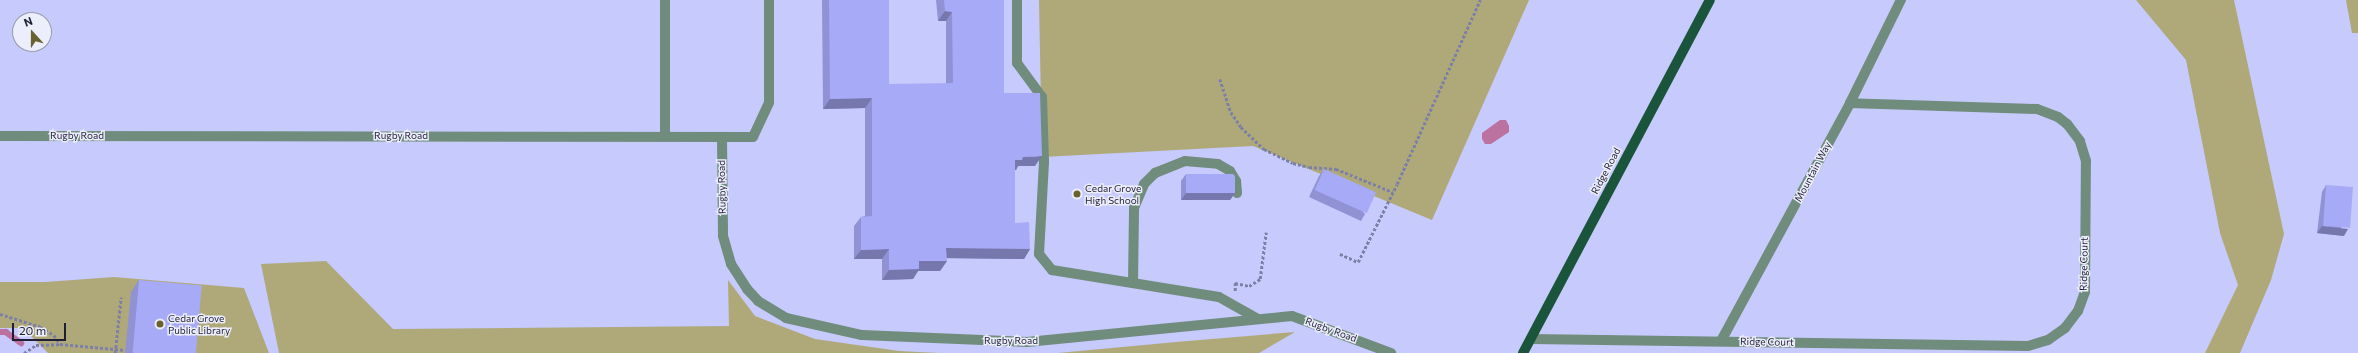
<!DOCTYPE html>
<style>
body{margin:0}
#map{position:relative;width:2358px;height:353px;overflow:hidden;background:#c6cafc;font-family:Commissioner,sans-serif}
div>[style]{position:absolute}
.green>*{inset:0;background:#afa979}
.water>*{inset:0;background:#bb72a1}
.stream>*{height:5.5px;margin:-2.75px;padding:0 2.75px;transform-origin:2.75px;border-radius:2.75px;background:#bb72a1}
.path>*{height:2.5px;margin-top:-1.25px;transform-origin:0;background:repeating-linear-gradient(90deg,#7d80a6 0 3px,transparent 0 5px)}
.minor>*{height:10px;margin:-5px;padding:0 5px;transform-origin:5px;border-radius:5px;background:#708c7d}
.major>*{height:10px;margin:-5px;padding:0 5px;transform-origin:5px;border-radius:5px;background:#19543b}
.wall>*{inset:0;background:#9092d4}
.shaded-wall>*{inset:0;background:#7577ad}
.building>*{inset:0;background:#a7aaf7;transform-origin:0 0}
.dots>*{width:11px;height:11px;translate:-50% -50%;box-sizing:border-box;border:2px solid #edeefb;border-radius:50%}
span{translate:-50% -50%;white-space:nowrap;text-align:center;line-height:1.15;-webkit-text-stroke:3px #edeefb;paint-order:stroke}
.street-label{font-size:10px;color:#1e1f36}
.poi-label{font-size:10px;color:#1e1f36}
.left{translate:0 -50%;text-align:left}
.north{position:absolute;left:12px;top:12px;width:40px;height:40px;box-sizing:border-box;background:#edeefb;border:1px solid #9a9bac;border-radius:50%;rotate:339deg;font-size:11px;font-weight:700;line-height:16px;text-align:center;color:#1e1f36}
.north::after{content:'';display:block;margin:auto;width:14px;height:18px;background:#69622e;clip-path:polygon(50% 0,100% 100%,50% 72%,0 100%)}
.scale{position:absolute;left:12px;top:323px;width:54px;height:18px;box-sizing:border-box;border:2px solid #1e1f36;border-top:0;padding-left:5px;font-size:12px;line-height:14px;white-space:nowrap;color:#1e1f36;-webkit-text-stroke:3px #edeefb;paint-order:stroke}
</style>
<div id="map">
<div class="green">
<div style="clip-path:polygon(1039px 0,1529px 0,1432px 220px,1253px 146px,1042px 157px)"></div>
<div style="clip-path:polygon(2136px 0,2234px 0,2284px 234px,2271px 280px,2240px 353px,2205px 353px,2238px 285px,2220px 233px,2186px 60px)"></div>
<div style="clip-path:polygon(2346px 0,2358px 0,2358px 33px,2352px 33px)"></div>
<div style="clip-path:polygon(326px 261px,393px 329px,729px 326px,728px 280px,755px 316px,815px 339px,899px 351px,939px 353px,279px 353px,261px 264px)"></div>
<div style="clip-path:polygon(114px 277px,244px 288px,269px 353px,48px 353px,23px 328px,0 328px,0 282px,45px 282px)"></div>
<div style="clip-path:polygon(1295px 332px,1259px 353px,1058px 353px,1176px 342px)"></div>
</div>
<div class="water">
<div style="clip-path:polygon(1500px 120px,1506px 120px,1509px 126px,1509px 132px,1491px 144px,1485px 144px,1482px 139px,1482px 133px)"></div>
</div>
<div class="stream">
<div style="left:0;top:332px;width:6px"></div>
<div style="left:6px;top:332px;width:19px;rotate:36deg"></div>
</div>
<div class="path">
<div style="left:1220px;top:79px;width:35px;rotate:72deg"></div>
<div style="left:1231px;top:112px;width:18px;rotate:56deg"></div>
<div style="left:1241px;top:127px;width:32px;rotate:44deg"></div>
<div style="left:1264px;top:149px;width:32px;rotate:26deg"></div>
<div style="left:1293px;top:163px;width:16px;rotate:14deg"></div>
<div style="left:1309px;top:167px;width:27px;rotate:4deg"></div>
<div style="left:1336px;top:169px;width:61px;rotate:22deg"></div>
<div style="left:1340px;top:254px;width:20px;rotate:24deg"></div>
<div style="left:1358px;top:262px;width:87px;rotate:-63.4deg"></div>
<div style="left:1397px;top:184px;width:202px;rotate:-65.7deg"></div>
<div style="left:1235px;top:291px;width:8px;rotate:-90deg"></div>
<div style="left:1235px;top:283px;width:14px;rotate:12deg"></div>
<div style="left:1249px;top:286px;width:13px;rotate:-32deg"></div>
<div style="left:1260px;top:279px;width:47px;rotate:-82.7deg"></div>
<div style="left:0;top:314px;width:43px;rotate:17.6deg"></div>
<div style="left:41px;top:327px;width:15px;rotate:32deg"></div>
<div style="left:54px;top:335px;width:11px;rotate:56deg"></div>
<div style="left:60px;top:344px;width:65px;rotate:5.3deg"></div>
<div style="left:24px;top:353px;width:14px;rotate:-34deg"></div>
<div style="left:36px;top:345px;width:24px;rotate:-2deg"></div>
<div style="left:115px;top:353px;width:56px;rotate:-83.9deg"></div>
</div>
<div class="minor">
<div style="left:665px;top:0;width:136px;rotate:90deg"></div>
<div style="left:1017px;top:0;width:63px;rotate:90deg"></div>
<div style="left:1017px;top:63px;width:42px;rotate:53.7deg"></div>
<div style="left:1042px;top:97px;width:65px;rotate:88.2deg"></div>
<div style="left:1044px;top:162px;width:92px;rotate:93.1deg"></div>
<div style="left:1039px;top:254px;width:21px;rotate:51deg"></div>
<div style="left:1052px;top:270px;width:169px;rotate:9.2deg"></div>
<div style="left:1219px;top:297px;width:45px;rotate:29.4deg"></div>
<div style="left:0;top:136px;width:753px;rotate:0.08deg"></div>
<div style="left:753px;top:137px;width:38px;rotate:-65deg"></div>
<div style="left:769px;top:102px;width:102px;rotate:-90deg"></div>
<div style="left:722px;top:137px;width:99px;rotate:89.4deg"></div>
<div style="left:723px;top:236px;width:29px;rotate:74deg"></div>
<div style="left:731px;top:264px;width:30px;rotate:57deg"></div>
<div style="left:747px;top:289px;width:16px;rotate:47deg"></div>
<div style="left:758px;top:301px;width:33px;rotate:31deg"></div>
<div style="left:786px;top:318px;width:78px;rotate:12.6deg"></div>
<div style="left:862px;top:335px;width:165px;rotate:2.4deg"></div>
<div style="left:1027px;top:342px;width:266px;rotate:-5.6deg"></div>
<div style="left:1292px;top:316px;width:106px;rotate:20.5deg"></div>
<div style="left:1133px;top:283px;width:75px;rotate:-89.2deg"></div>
<div style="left:1134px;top:208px;width:26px;rotate:-67deg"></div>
<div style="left:1144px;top:184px;width:16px;rotate:-45deg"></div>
<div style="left:1155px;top:173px;width:32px;rotate:-22deg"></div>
<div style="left:1185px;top:161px;width:33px;rotate:5deg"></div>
<div style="left:1218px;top:164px;width:14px;rotate:30deg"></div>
<div style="left:1230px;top:171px;width:12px;rotate:59deg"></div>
<div style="left:1236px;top:181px;width:12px;rotate:85deg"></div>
<div style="left:1531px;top:339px;width:497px;rotate:0.8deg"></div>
<div style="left:2028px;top:346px;width:21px;rotate:-17deg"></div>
<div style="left:2048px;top:340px;width:21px;rotate:-35deg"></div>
<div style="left:2065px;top:328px;width:21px;rotate:-53deg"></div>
<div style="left:2078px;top:311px;width:20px;rotate:-70deg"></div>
<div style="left:2085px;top:292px;width:131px;rotate:-89.6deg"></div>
<div style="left:2086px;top:161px;width:21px;rotate:-107deg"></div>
<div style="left:2080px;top:141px;width:21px;rotate:-127deg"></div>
<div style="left:2067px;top:124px;width:11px;rotate:-142deg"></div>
<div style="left:2058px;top:117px;width:22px;rotate:-159deg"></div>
<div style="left:2037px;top:109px;width:187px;rotate:-178.2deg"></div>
<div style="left:1721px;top:341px;width:271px;rotate:-61.5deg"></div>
<div style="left:1850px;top:103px;width:115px;rotate:-63.7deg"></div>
</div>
<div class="major">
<div style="left:1523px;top:353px;width:399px;rotate:-62.1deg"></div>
</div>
<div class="wall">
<div style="clip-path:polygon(822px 0,889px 0,889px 84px,946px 84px,946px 21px,938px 21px,936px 0,1004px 0,1004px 93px,1035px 166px,1018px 166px,1016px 170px,1015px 170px,1015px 223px,1030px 249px,1024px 259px,946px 258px,947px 261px,940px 271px,918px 271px,913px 279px,882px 280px,882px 259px,854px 259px,854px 226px,861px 217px,865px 216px,865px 108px,823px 109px)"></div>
<div style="clip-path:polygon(1324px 169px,1365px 214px,1361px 221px,1309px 197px,1319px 176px)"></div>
<div style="clip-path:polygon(1186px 174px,1235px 193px,1230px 200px,1181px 200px,1181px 181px)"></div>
<div style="clip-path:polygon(2326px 185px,2344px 236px,2317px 233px,2322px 192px)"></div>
<div style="clip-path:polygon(139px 280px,196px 353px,125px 353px,131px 292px)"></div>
</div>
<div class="shaded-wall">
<div style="clip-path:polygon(945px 11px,952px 12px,946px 21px,938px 21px)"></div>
<div style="clip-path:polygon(872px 98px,865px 108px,823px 109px,830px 99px)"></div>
<div style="clip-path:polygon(1042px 156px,1035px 166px,1018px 166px,1016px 170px,1008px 170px,1015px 160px,1023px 157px)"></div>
<div style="clip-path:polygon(1186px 193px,1235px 193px,1230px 200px,1181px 200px)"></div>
<div style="clip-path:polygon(2322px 226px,2348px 229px,2344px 236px,2317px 233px)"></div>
<div style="clip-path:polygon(946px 248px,1030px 249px,1024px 259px,939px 258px)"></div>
<div style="clip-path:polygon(889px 249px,882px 259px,854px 259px,861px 250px)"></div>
<div style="clip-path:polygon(919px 261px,947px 261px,940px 271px,918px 271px,913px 279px,882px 280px,889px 270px)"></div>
</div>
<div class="building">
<div style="clip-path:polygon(829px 0,889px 0,889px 84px,953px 83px,952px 12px,945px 11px,944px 0,1004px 0,1004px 93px,1040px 93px,1042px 156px,1023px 157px,1022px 160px,1015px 160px,1015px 223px,1029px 222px,1030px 249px,946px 248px,947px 261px,919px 261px,919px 269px,889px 270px,889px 249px,861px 250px,861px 217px,872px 216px,872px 98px,830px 99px)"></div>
<div style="left:1324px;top:169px;width:57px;height:23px;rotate:24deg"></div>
<div style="clip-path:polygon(1186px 174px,1233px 174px,1235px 176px,1235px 193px,1186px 193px)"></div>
<div style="left:2326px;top:185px;width:27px;height:41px;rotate:4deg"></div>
<div style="left:139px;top:280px;width:63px;height:73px;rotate:5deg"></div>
</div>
<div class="dots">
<div style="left:1077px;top:194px;background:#69622e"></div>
<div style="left:160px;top:324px;background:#69622e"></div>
</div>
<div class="street-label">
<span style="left:77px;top:136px">Rugby Road</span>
<span style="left:401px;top:136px">Rugby Road</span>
<span style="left:1606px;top:171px;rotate:-62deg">Ridge Road</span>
<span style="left:1813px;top:172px;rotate:-62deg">Mountain Way</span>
<span style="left:722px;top:187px;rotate:-91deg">Rugby Road</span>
<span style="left:2084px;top:264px;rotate:-89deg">Ridge Court</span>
<span style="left:1331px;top:330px;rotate:20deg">Rugby Road</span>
<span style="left:1011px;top:341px">Rugby Road</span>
<span style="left:1767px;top:342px;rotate:1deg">Ridge Court</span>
</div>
<div class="poi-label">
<span class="left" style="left:1085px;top:194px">Cedar Grove<br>High School</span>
<span class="left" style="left:168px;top:324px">Cedar Grove<br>Public Library</span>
</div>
<div class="north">N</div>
<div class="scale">20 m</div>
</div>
